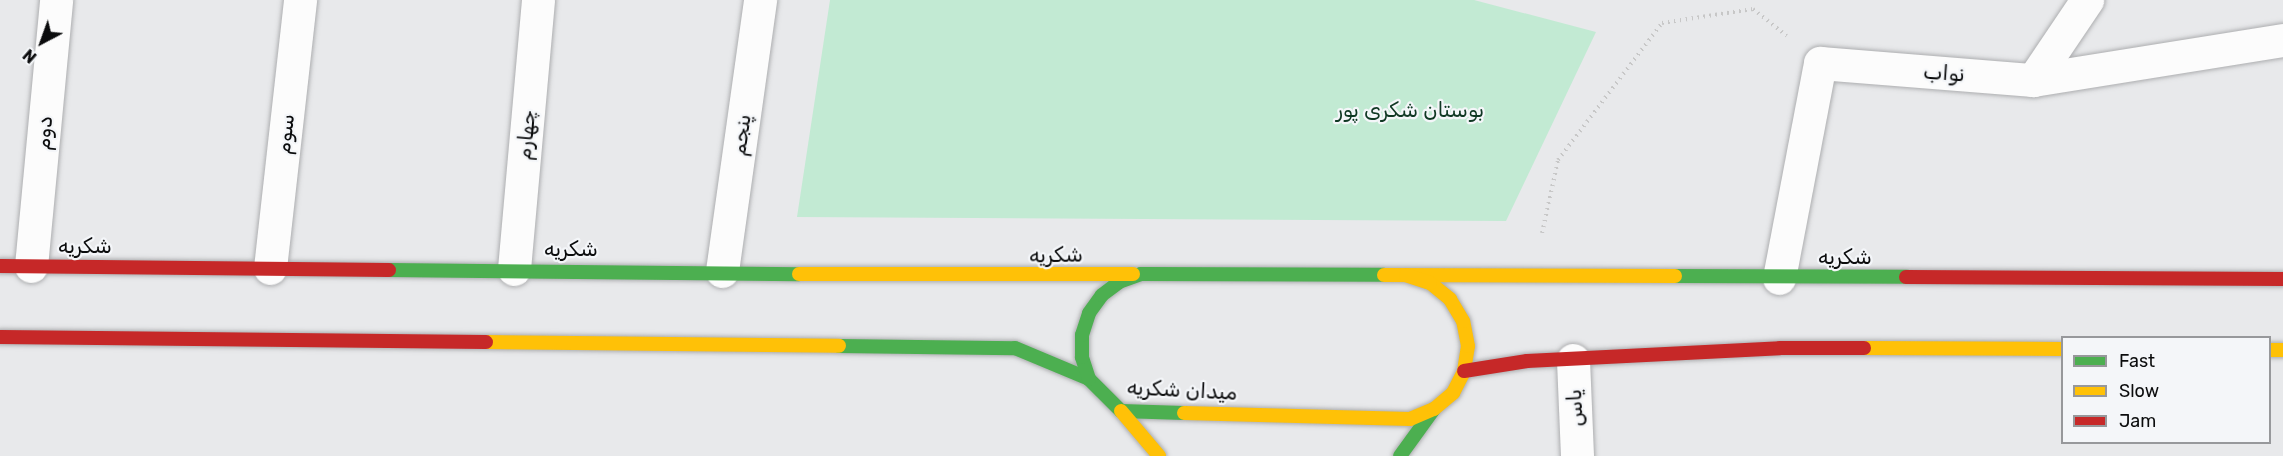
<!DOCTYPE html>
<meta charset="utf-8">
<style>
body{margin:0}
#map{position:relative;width:2283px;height:456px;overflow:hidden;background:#e8e9eb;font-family:Rubik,Vazirmatn,sans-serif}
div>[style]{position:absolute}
.green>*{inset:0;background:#c2ead3}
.path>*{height:4px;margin-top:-2px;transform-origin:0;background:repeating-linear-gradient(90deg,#c7c7c7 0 1.5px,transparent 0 6px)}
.roads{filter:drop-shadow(0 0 2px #adaeb0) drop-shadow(0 0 2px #adaeb0)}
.street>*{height:33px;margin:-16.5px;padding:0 16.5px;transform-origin:16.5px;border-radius:16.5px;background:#fcfcfc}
.fast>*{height:14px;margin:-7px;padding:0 7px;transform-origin:7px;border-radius:7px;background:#4caf50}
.slow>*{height:14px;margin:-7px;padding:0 7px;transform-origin:7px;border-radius:7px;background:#ffc107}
.jam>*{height:14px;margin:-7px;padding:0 7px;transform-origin:7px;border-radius:7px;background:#c62828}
span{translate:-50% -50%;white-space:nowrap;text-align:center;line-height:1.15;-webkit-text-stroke:4.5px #f4f6f9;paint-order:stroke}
.street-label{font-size:21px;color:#0b0c0d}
.park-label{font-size:21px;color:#0f3823}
.legend{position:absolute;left:2061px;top:336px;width:210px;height:108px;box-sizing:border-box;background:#f4f6f9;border:2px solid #97989b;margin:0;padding:8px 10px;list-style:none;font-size:18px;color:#0b0c0d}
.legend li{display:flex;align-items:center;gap:12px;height:30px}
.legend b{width:30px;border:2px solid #97989b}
.north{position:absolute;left:12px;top:12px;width:60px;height:60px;-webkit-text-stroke:4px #f4f6f9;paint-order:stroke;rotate:221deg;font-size:16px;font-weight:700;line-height:24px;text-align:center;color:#0b0c0d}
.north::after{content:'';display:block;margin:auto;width:21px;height:27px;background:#0b0c0d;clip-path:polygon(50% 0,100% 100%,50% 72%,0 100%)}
</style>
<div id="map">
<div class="green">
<div style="clip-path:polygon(830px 0,1474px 0,1596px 32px,1506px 221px,797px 217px)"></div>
</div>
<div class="path">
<div style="left:1542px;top:233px;width:75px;rotate:-77.6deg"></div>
<div style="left:1558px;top:160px;width:172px;rotate:-52.8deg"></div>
<div style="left:1662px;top:23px;width:92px;rotate:-8.7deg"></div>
<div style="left:1753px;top:9px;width:43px;rotate:38.5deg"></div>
</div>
<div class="roads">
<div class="street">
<div style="left:2033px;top:80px;width:97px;rotate:-56deg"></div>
<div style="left:31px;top:266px;width:267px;rotate:-84.6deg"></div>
<div style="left:270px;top:268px;width:270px;rotate:-83.6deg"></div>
<div style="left:514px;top:269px;width:270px;rotate:-84.9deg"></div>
<div style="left:722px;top:271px;width:274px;rotate:-82deg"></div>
<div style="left:1779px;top:278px;width:219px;rotate:-79.2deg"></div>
<div style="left:1820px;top:63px;width:214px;rotate:4.6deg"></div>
<div style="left:2033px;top:80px;width:253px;rotate:-9.1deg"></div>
<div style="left:1573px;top:360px;width:96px;rotate:87.6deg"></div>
</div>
<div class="fast">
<div style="left:389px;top:270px;width:410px;rotate:0.6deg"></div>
<div style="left:1675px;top:276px;width:231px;rotate:0.2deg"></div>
<div style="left:839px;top:346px;width:176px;rotate:0.7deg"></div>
<div style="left:1015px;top:348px;width:80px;rotate:22.7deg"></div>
<div style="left:1184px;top:413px;width:63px;rotate:-178.2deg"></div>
<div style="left:1121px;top:411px;width:45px;rotate:-135deg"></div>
<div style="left:1089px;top:379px;width:23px;rotate:-108deg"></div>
<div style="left:1082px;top:357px;width:22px;rotate:-90deg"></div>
<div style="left:1082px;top:335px;width:23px;rotate:-72deg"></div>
<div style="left:1089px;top:313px;width:22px;rotate:-54deg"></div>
<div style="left:1102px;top:295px;width:21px;rotate:-37deg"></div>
<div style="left:1119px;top:282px;width:23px;rotate:-20deg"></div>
<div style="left:1141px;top:274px;width:243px;rotate:0.2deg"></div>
<div style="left:1400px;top:456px;width:58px;rotate:-54.1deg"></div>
</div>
<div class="slow">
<div style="left:799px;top:274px;width:334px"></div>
<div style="left:1384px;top:275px;width:291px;rotate:0.2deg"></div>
<div style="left:486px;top:342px;width:353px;rotate:0.6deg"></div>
<div style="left:1864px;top:348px;width:198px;rotate:0.3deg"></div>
<div style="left:2270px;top:350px;width:13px"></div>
<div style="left:1121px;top:411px;width:59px;rotate:49.8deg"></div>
<div style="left:1184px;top:413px;width:226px;rotate:1.5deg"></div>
<div style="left:1410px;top:419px;width:26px;rotate:-23deg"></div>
<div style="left:1434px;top:409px;width:25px;rotate:-40deg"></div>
<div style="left:1453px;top:393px;width:25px;rotate:-63deg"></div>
<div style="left:1464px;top:371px;width:25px;rotate:-81deg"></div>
<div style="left:1468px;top:346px;width:25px;rotate:-101deg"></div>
<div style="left:1463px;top:321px;width:26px;rotate:-121deg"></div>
<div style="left:1450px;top:299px;width:26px;rotate:-141deg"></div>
<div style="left:1430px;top:283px;width:25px;rotate:-162deg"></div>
</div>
<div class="jam">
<div style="left:0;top:266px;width:389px;rotate:0.6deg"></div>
<div style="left:1906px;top:277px;width:377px;rotate:0.3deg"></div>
<div style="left:0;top:337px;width:486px;rotate:0.6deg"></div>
<div style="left:1464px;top:371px;width:64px;rotate:-9deg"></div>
<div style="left:1527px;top:361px;width:253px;rotate:-2.9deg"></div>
<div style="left:1780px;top:348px;width:84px"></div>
</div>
</div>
<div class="street-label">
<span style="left:1944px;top:73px;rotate:4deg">نواب</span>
<span style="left:44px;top:133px;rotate:-85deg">دوم</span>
<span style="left:285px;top:134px;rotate:-84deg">سوم</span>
<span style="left:526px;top:135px;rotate:-85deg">چهارم</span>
<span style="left:741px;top:135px;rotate:-82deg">پنجم</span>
<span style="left:85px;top:246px">شکریه</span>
<span style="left:571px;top:249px">شکریه</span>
<span style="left:1056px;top:255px;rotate:-1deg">شکریه</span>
<span style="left:1845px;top:257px">شکریه</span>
<span style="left:1182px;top:390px;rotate:3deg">میدان شکریه</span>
<span style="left:1575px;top:408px;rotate:-93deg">یاس</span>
</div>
<div class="park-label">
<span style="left:1410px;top:110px">بوستان شکری پور</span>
</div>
<ul class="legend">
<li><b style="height:8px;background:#4caf50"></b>Fast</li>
<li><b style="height:8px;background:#ffc107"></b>Slow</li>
<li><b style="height:8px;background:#c62828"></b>Jam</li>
</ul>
<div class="north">N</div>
</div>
